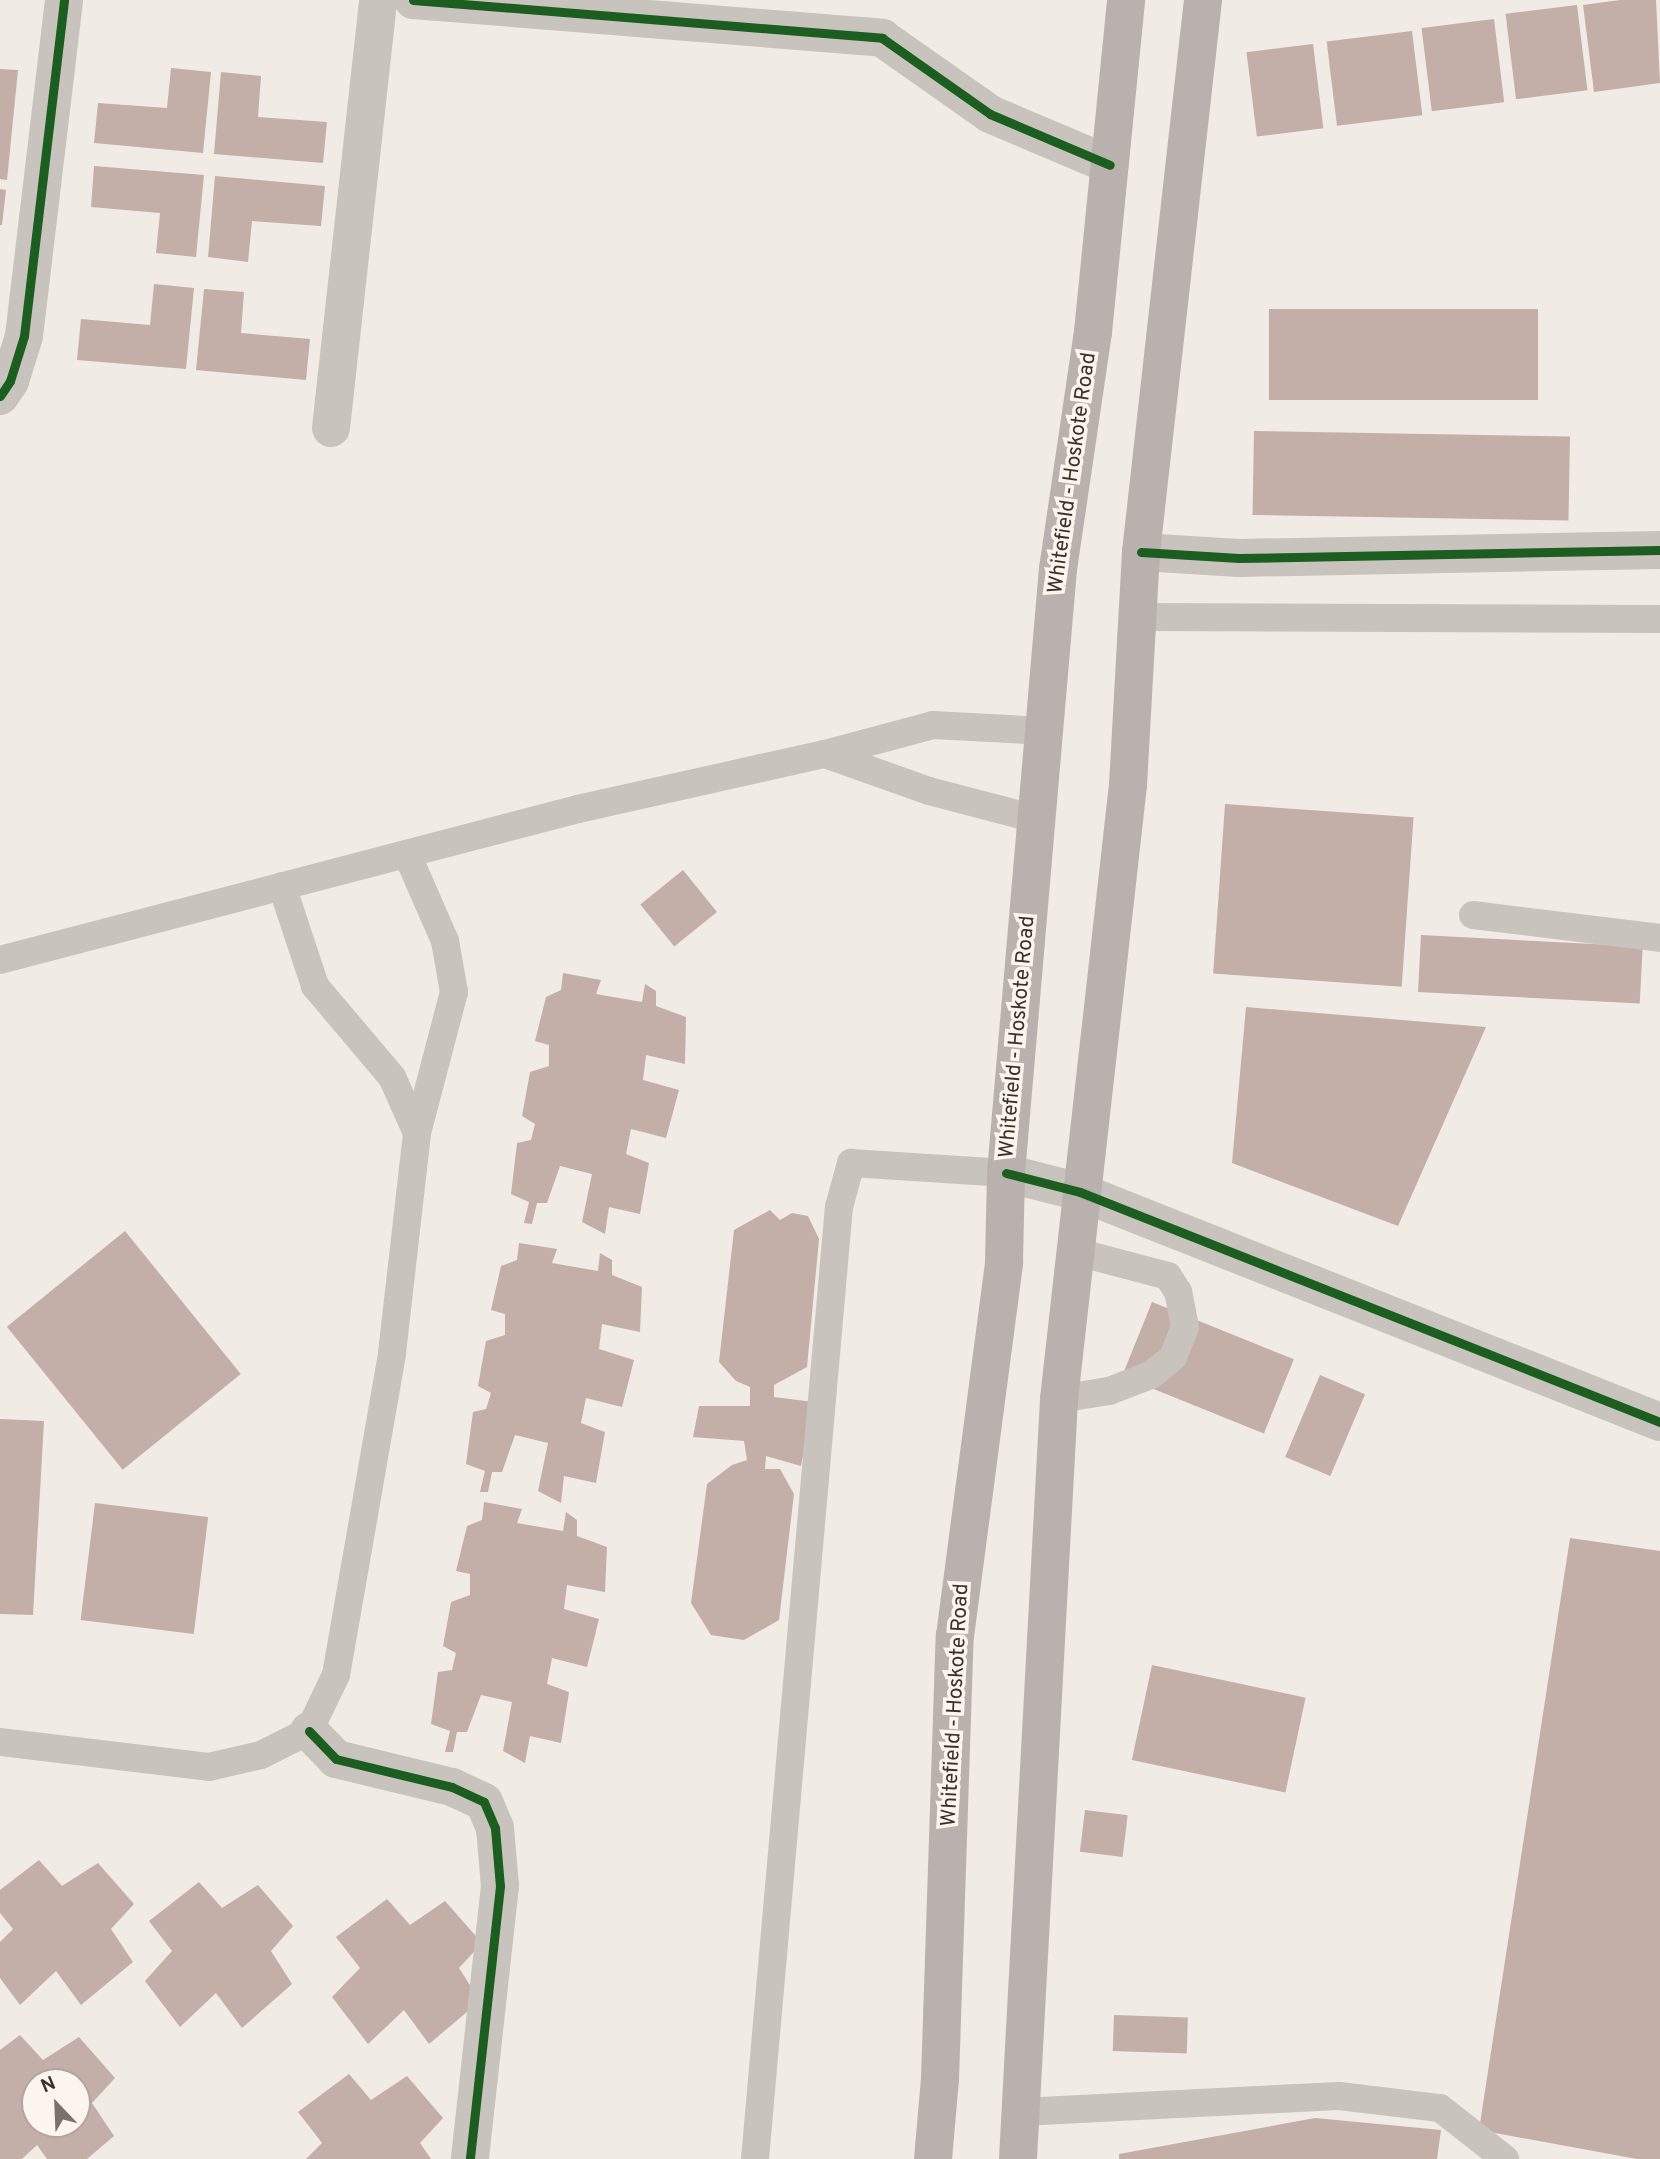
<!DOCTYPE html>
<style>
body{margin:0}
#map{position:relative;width:1660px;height:2159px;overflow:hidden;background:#f0ebe5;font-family:Overpass,sans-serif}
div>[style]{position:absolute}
.building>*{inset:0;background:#c3afa7;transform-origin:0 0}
.lane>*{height:28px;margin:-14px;padding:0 14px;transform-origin:14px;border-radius:14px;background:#c9c3be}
.street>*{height:38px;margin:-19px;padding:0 19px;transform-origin:19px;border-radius:19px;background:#c9c3be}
.primary>*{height:38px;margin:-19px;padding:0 19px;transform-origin:19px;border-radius:19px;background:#b8b1ad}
.cycleway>*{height:9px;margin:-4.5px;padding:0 4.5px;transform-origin:4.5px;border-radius:4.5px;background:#1b5e20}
span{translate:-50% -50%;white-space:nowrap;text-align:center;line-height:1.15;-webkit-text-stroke:7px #fbf5ee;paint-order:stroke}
.street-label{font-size:21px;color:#3b302b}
.north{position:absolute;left:21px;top:2068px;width:70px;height:70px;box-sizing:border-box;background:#fbf5ee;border:2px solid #aea6a0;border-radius:50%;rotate:337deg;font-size:19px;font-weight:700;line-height:28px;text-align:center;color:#3b302b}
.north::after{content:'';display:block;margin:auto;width:24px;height:32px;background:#7a716c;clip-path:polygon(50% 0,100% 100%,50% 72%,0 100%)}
</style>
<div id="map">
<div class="building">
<div style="clip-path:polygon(1620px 0,1656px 0,1660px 83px,1594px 92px,1583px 5px)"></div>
<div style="left:1577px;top:5px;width:86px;height:72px;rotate:83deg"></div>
<div style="left:1494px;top:19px;width:84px;height:73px;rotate:83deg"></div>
<div style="left:1412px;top:31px;width:85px;height:86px;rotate:83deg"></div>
<div style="left:1313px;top:44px;width:85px;height:67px;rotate:83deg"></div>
<div style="clip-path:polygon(171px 68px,211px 72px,203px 153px,94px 143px,98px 103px,167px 108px)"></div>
<div style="clip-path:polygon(0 69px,18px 70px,7px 180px,0 179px)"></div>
<div style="clip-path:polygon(221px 72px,261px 76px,258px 117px,327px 122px,323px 163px,214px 154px)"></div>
<div style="clip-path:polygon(94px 166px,204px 175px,196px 257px,156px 253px,160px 213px,91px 207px)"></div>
<div style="clip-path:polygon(215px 176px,325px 186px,321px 226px,252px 221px,248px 262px,208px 257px)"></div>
<div style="clip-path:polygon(0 189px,6px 190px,2px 225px,0 225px)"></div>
<div style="clip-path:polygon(154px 284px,194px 288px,186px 369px,77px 360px,81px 319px,150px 325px)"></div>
<div style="clip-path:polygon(204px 289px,244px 292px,241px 333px,310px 339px,306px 380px,196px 370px)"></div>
<div style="left:1269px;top:309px;width:269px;height:91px"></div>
<div style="left:1254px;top:431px;width:316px;height:84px;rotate:1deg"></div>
<div style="left:1225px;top:804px;width:189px;height:170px;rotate:4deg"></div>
<div style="left:683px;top:870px;width:54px;height:55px;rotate:51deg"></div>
<div style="left:1421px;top:935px;width:222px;height:57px;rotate:3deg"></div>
<div style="clip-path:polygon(563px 973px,601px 980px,596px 994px,642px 1002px,645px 984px,656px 991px,656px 1006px,686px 1017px,685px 1064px,646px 1055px,643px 1080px,679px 1090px,666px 1138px,631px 1129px,626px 1154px,649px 1163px,640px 1214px,609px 1207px,605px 1234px,582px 1222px,592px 1174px,560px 1166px,547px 1203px,537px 1203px,532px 1224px,524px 1223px,529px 1202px,511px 1194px,517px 1143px,531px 1140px,535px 1124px,522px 1116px,530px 1072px,549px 1066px,549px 1045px,535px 1041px,546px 997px,561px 990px)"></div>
<div style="clip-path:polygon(1246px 1007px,1486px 1027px,1398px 1226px,1232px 1163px)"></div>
<div style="clip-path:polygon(770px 1210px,780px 1220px,792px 1213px,808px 1216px,819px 1239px,807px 1367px,774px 1385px,774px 1397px,813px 1402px,801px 1466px,766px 1456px,765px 1469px,780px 1469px,794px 1494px,779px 1620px,744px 1640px,711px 1635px,691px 1603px,707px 1484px,732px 1465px,747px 1460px,744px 1441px,693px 1437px,699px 1406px,750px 1406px,750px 1387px,736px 1381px,719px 1362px,734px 1230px)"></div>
<div style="left:125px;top:1231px;width:184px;height:152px;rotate:51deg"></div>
<div style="clip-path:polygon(519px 1243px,557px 1249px,552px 1263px,598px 1271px,600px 1253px,612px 1260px,612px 1275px,642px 1287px,640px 1332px,602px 1324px,599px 1349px,634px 1360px,622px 1407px,586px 1398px,581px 1423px,605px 1432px,596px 1483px,564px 1476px,561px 1503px,538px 1491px,548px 1443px,515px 1435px,502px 1472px,492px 1472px,488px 1492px,480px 1492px,485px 1471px,466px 1464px,473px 1412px,486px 1409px,491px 1393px,478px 1386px,486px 1341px,505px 1335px,505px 1314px,491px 1310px,501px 1266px,517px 1260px)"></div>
<div style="left:1152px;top:1302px;width:153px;height:80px;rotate:22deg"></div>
<div style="left:1320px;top:1375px;width:49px;height:89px;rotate:23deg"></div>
<div style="clip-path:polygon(0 1419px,44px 1421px,33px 1615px,0 1614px)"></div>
<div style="clip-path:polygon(484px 1502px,522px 1509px,517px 1523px,563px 1531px,566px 1512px,577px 1520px,577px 1536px,607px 1547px,605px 1592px,567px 1585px,564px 1609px,599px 1619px,587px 1667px,552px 1658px,547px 1684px,569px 1692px,561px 1743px,530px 1736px,525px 1763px,503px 1751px,512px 1702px,481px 1695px,467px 1732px,457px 1732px,453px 1752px,445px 1752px,450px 1731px,431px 1724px,438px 1672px,452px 1670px,456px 1653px,443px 1646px,451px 1602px,470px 1595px,470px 1574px,456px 1571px,467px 1526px,482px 1520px)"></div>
<div style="left:95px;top:1503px;width:114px;height:118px;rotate:7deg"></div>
<div style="clip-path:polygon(1570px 1538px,1660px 1551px,1660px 2159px,1637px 2159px,1479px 2130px)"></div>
<div style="left:1152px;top:1665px;width:157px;height:97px;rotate:12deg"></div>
<div style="left:1085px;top:1810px;width:43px;height:42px;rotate:7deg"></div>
<div style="clip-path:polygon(39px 1860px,62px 1886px,98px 1863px,134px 1904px,111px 1929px,133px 1962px,81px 2005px,56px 1971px,20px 2005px,0 1978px,0 1942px,13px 1929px,0 1913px,0 1890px)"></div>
<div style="clip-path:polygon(199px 1882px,222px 1908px,258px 1885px,293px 1926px,271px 1951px,292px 1984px,242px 2028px,216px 1993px,180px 2027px,145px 1981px,172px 1951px,149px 1921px)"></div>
<div style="clip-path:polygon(387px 1899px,410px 1925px,445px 1901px,482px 1943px,459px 1968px,480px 2001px,429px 2044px,404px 2010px,368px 2044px,332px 1997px,360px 1968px,336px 1937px)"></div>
<div style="left:1114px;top:2015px;width:74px;height:36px;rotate:2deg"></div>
<div style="clip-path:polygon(evenodd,20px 2035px,43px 2060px,79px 2037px,115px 2078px,92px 2103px,114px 2136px,87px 2159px,47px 2159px,37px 2145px,22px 2159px,0 2159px,0 2050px,20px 2035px,35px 2082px,77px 2082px,77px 2124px,35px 2124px,35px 2082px)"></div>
<div style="clip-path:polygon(349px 2074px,371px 2100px,407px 2076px,443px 2118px,420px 2143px,431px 2159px,306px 2159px,322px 2143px,298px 2112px)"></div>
<div style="clip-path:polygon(1315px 2118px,1441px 2130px,1437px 2159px,1119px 2159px,1119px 2154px)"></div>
</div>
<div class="lane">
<div style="left:1135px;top:617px;width:525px;rotate:0.22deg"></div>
<div style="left:825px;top:754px;width:112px;rotate:-15deg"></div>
<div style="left:933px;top:725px;width:112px;rotate:3.1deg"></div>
<div style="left:282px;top:886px;width:105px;rotate:71.7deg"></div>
<div style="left:315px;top:986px;width:119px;rotate:49.8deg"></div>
<div style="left:392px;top:1077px;width:61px;rotate:65.9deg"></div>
<div style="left:1473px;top:915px;width:188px;rotate:7deg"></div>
<div style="left:0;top:960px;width:597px;rotate:-14.64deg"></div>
<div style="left:578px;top:809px;width:253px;rotate:-12.6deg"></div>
<div style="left:825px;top:754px;width:110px;rotate:19.6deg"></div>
<div style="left:929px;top:791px;width:111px;rotate:14.7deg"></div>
<div style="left:1059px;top:1399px;width:51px;rotate:-9.1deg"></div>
<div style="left:1109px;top:1391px;width:45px;rotate:-20.9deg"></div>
<div style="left:1151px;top:1375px;width:28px;rotate:-39deg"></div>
<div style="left:1173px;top:1357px;width:32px;rotate:-68deg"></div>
<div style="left:1185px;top:1327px;width:36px;rotate:-101deg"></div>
<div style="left:1178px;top:1292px;width:19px;rotate:-122deg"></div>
<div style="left:1168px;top:1276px;width:94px;rotate:-165.2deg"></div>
<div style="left:0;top:1742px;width:210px;rotate:6.8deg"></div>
<div style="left:209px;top:1767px;width:53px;rotate:-13deg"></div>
<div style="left:261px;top:1755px;width:54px;rotate:-26.6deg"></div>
<div style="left:309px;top:1731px;width:62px;rotate:-64.3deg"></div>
<div style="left:336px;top:1675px;width:327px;rotate:-80.1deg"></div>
<div style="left:392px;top:1353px;width:221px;rotate:-83.5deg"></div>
<div style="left:417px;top:1133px;width:146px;rotate:-75.3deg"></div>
<div style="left:454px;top:992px;width:52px;rotate:-100deg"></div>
<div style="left:445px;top:941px;width:95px;rotate:-113.6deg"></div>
<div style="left:1021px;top:2112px;width:318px;rotate:-2.9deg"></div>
<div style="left:1339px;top:2096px;width:102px;rotate:6.8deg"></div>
<div style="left:1440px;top:2108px;width:83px;rotate:38.1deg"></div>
<div style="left:755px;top:2159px;width:956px;rotate:-84.96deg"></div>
<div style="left:839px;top:1207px;width:46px;rotate:-74.7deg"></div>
<div style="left:851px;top:1163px;width:155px;rotate:3.7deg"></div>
</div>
<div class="street">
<div style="left:413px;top:0;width:471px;rotate:4.6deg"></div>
<div style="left:882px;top:38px;width:132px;rotate:35.1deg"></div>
<div style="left:990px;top:114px;width:130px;rotate:23deg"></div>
<div style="left:0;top:396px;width:18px;rotate:-56deg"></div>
<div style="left:10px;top:381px;width:47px;rotate:-72.7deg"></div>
<div style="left:24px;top:336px;width:338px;rotate:-83.2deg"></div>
<div style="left:331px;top:428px;width:431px;rotate:-83.7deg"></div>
<div style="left:1141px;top:552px;width:98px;rotate:3.5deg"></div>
<div style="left:1239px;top:558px;width:421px;rotate:-1.1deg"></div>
<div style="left:1006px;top:1173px;width:76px;rotate:14.4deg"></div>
<div style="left:1080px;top:1192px;width:624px;rotate:21.63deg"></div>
<div style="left:309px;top:1731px;width:39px;rotate:46deg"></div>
<div style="left:336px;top:1759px;width:119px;rotate:13.6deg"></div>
<div style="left:452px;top:1787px;width:35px;rotate:25deg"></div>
<div style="left:484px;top:1802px;width:28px;rotate:67deg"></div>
<div style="left:495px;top:1828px;width:58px;rotate:85.1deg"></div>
<div style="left:500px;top:1886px;width:275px;rotate:96.3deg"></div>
</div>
<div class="primary">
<div style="left:933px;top:2159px;width:80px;rotate:-85deg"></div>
<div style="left:940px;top:2079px;width:443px;rotate:-88.1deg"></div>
<div style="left:955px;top:1636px;width:377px;rotate:-82.5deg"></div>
<div style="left:1004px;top:1262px;width:89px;rotate:-88.7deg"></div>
<div style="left:1006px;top:1173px;width:606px;rotate:-85.08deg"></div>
<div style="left:1058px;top:569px;width:240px;rotate:-81.6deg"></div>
<div style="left:1093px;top:332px;width:334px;rotate:-84.3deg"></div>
<div style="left:1018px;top:2159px;width:761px;rotate:-86.91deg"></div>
<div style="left:1059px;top:1399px;width:618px;rotate:-83.59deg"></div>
<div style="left:1128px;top:785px;width:233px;rotate:-86.8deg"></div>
<div style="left:1141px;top:552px;width:555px;rotate:-83.59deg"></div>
</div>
<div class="cycleway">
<div style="left:413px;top:0;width:471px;rotate:4.6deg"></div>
<div style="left:882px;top:38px;width:132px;rotate:35.1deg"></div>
<div style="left:990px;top:114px;width:130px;rotate:23deg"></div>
<div style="left:0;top:396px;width:18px;rotate:-56deg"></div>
<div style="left:10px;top:381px;width:47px;rotate:-72.7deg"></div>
<div style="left:24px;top:336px;width:338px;rotate:-83.2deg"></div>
<div style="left:1141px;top:552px;width:98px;rotate:3.5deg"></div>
<div style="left:1239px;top:558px;width:421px;rotate:-1.1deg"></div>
<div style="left:1006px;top:1173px;width:76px;rotate:14.4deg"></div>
<div style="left:1080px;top:1192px;width:624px;rotate:21.63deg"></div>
<div style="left:309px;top:1731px;width:39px;rotate:46deg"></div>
<div style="left:336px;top:1759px;width:119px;rotate:13.6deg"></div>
<div style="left:452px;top:1787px;width:35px;rotate:25deg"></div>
<div style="left:484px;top:1802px;width:28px;rotate:67deg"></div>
<div style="left:495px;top:1828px;width:58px;rotate:85.1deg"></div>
<div style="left:500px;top:1886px;width:275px;rotate:96.3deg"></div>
</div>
<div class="street-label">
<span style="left:1073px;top:473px;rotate:-82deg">Whitefield - Hoskote Road</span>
<span style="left:1018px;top:1037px;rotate:-85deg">Whitefield - Hoskote Road</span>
<span style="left:956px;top:1705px;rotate:-87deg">Whitefield - Hoskote Road</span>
</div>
<div class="north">N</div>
</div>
